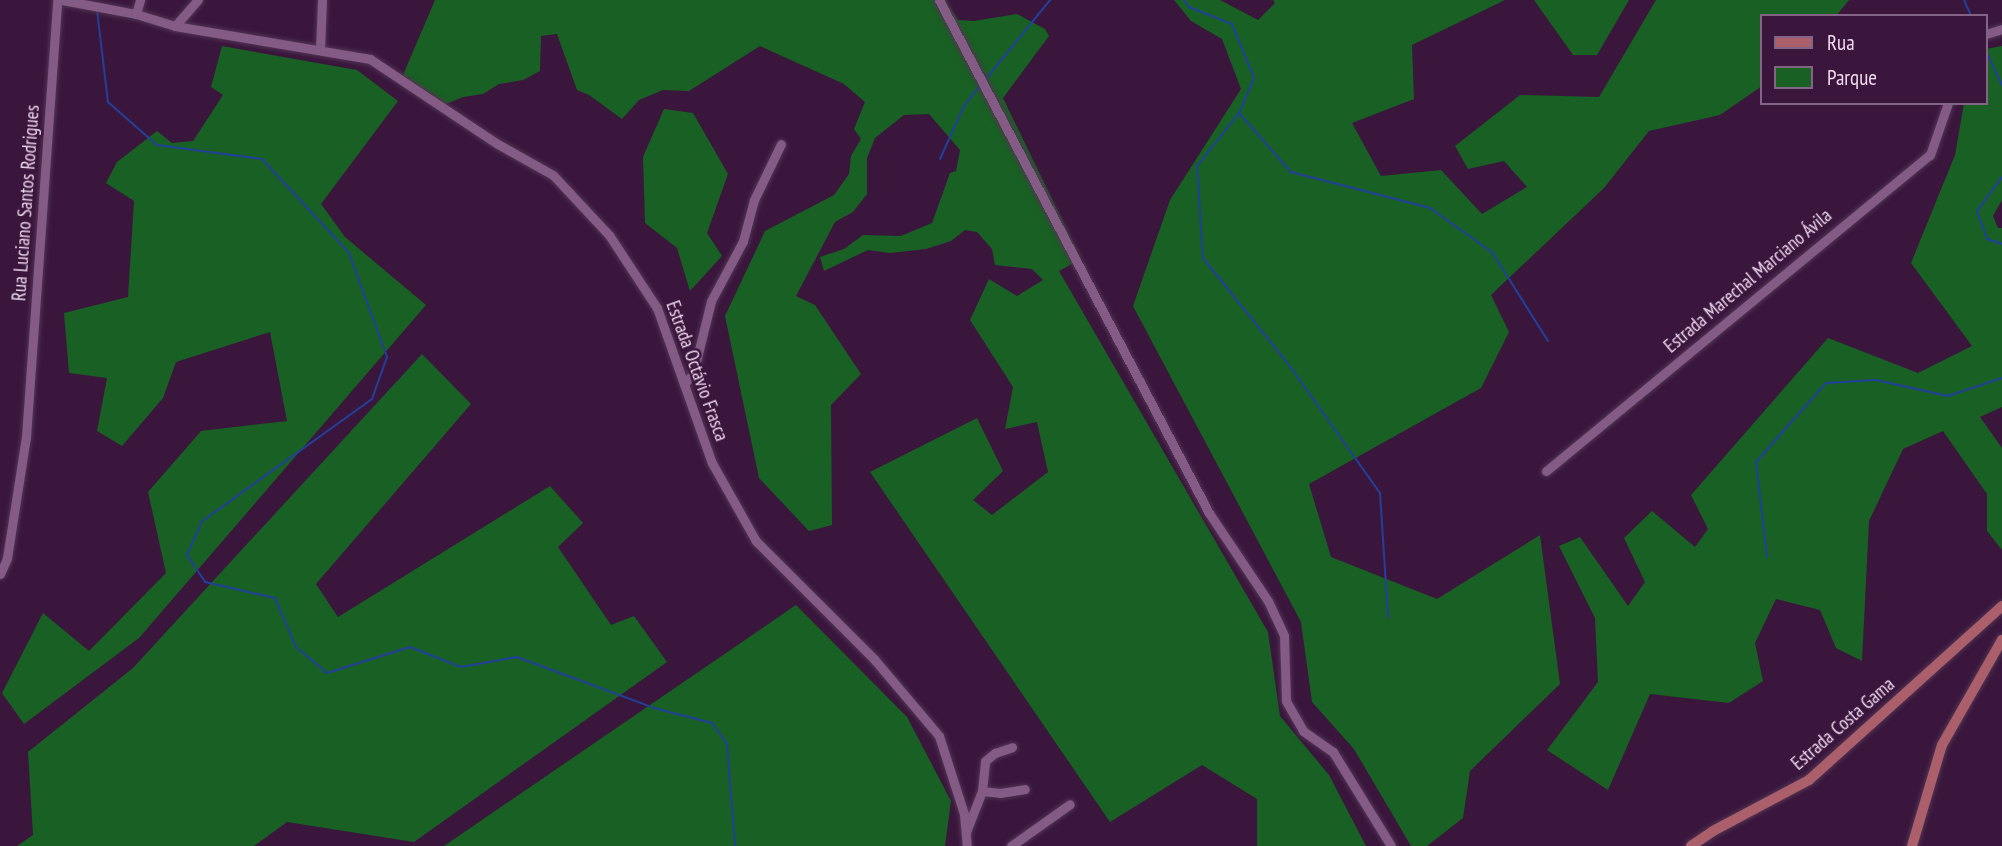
<!DOCTYPE html>
<meta charset="utf-8">
<style>
body{margin:0}
#map{position:relative;width:2002px;height:846px;overflow:hidden;background:#3a163c;font-family:"PT Sans Narrow",sans-serif}
div>[style]{position:absolute}
.green>*{inset:0;background:#186023}
.stream>*{height:2px;margin:-1px;padding:0 1px;transform-origin:1px;border-radius:1px;background:#22409b}
.roads{filter:drop-shadow(0 0 2px #523454) drop-shadow(0 0 2px #523454)}
.minor>*{height:9px;margin:-4.5px;padding:0 4.5px;transform-origin:4.5px;border-radius:4.5px;background:#835b85}
.major>*{height:10px;margin:-5px;padding:0 5px;transform-origin:5px;border-radius:5px;background:#ab5f6b}
span{translate:-50% -50%;white-space:nowrap;text-align:center;line-height:1.15;-webkit-text-stroke:5px #3a163c;paint-order:stroke}
.street-label{font-size:19px;color:#f0d9f1}
.legend{position:absolute;left:1760px;top:14px;width:228px;height:91px;box-sizing:border-box;background:#3a163c;border:2px solid #836484;margin:0;padding:9px 12px;list-style:none;font-size:21px;color:#f0d9f1}
.legend li{display:flex;align-items:center;gap:14px;height:35px}
.legend b{width:35px;border:2px solid #836484}
</style>
<div id="map">
<div class="green">
<div style="clip-path:polygon(435px 0,945px 0,958px 20px,974px 21px,1017px 14px,1045px 29px,1049px 36px,1003px 98px,1081px 259px,1059px 271px,1268px 632px,1280px 716px,1329px 775px,1366px 846px,1257px 846px,1257px 799px,1202px 765px,1110px 822px,870px 472px,977px 418px,1003px 471px,973px 500px,992px 515px,1048px 472px,1037px 422px,1005px 429px,1013px 387px,970px 320px,989px 279px,1017px 296px,1043px 280px,1032px 269px,995px 265px,992px 249px,977px 232px,965px 230px,951px 241px,926px 249px,890px 253px,868px 250px,824px 271px,820px 257px,844px 249px,863px 235px,901px 236px,932px 223px,950px 173px,956px 171px,960px 150px,929px 114px,904px 115px,875px 138px,867px 158px,867px 194px,853px 212px,835px 222px,796px 296px,815px 305px,861px 374px,831px 405px,832px 525px,809px 531px,759px 478px,725px 316px,765px 231px,834px 195px,849px 174px,851px 156px,861px 139px,854px 129px,865px 102px,844px 84px,760px 46px,689px 91px,663px 90px,639px 100px,622px 119px,589px 95px,577px 90px,557px 34px,541px 36px,540px 71px,523px 80px,499px 84px,483px 94px,463px 97px,446px 104px,403px 75px)"></div>
<div style="clip-path:polygon(1174px 0,1220px 0,1258px 20px,1275px 3px,1273px 0,1505px 0,1412px 45px,1414px 99px,1352px 123px,1381px 176px,1441px 170px,1482px 214px,1527px 187px,1504px 161px,1468px 169px,1455px 146px,1520px 95px,1599px 97px,1656px 0,1849px 0,1836px 16px,1762px 16px,1762px 86px,1720px 115px,1649px 131px,1604px 188px,1491px 295px,1509px 332px,1481px 388px,1309px 484px,1331px 557px,1437px 599px,1540px 535px,1560px 684px,1470px 771px,1463px 818px,1427px 846px,1411px 846px,1354px 749px,1312px 702px,1301px 622px,1133px 306px,1170px 200px,1241px 89px,1222px 39px,1191px 21px)"></div>
<div style="clip-path:polygon(1534px 0,1629px 0,1597px 55px,1573px 55px)"></div>
<div style="clip-path:polygon(222px 46px,357px 70px,398px 101px,321px 204px,345px 237px,426px 305px,139px 638px,24px 724px,2px 693px,43px 613px,89px 651px,166px 573px,148px 492px,201px 431px,287px 421px,270px 332px,176px 362px,163px 398px,122px 446px,97px 431px,107px 378px,69px 373px,64px 313px,128px 297px,134px 201px,106px 183px,117px 162px,157px 131px,172px 143px,193px 141px,223px 95px,211px 87px)"></div>
<div style="clip-path:polygon(2002px 46px,2002px 200px,1993px 216px,1998px 228px,2002px 228px,2002px 407px,1980px 417px,2002px 448px,2002px 550px,1987px 531px,1987px 494px,1943px 431px,1903px 449px,1869px 521px,1862px 661px,1836px 648px,1820px 610px,1776px 599px,1755px 643px,1763px 681px,1729px 703px,1650px 694px,1608px 790px,1547px 750px,1598px 682px,1595px 618px,1559px 546px,1580px 537px,1628px 606px,1645px 582px,1624px 538px,1652px 511px,1695px 547px,1708px 529px,1691px 495px,1828px 338px,1918px 373px,1972px 346px,1911px 263px,1955px 155px,1964px 103px,1986px 103px,1986px 49px)"></div>
<div style="clip-path:polygon(664px 109px,693px 113px,728px 174px,707px 233px,722px 256px,690px 291px,677px 248px,645px 223px,643px 157px)"></div>
<div style="clip-path:polygon(422px 354px,471px 404px,316px 584px,338px 617px,550px 486px,583px 523px,558px 547px,611px 625px,634px 616px,667px 662px,414px 842px,287px 822px,254px 846px,17px 846px,33px 835px,28px 752px,133px 668px)"></div>
<div style="clip-path:polygon(796px 605px,907px 717px,951px 801px,945px 846px,444px 846px)"></div>
</div>
<div class="stream">
<div style="left:1184px;top:0;width:9px;rotate:54deg"></div>
<div style="left:1189px;top:7px;width:46px;rotate:21.6deg"></div>
<div style="left:1232px;top:24px;width:58px;rotate:67.8deg"></div>
<div style="left:1254px;top:78px;width:38px;rotate:113deg"></div>
<div style="left:1239px;top:113px;width:68px;rotate:128.4deg"></div>
<div style="left:1197px;top:166px;width:92px;rotate:86.3deg"></div>
<div style="left:1203px;top:258px;width:137px;rotate:51.2deg"></div>
<div style="left:1289px;top:365px;width:157px;rotate:54.6deg"></div>
<div style="left:1380px;top:493px;width:125px;rotate:86.3deg"></div>
<div style="left:1964px;top:0;width:17px;rotate:66deg"></div>
<div style="left:97px;top:10px;width:93px;rotate:83.2deg"></div>
<div style="left:108px;top:102px;width:65px;rotate:41.3deg"></div>
<div style="left:157px;top:145px;width:106px;rotate:7.6deg"></div>
<div style="left:262px;top:159px;width:128px;rotate:47.2deg"></div>
<div style="left:349px;top:253px;width:111px;rotate:69.9deg"></div>
<div style="left:387px;top:357px;width:45px;rotate:109.7deg"></div>
<div style="left:372px;top:399px;width:209px;rotate:144.3deg"></div>
<div style="left:202px;top:521px;width:37px;rotate:114deg"></div>
<div style="left:187px;top:555px;width:32px;rotate:56deg"></div>
<div style="left:205px;top:582px;width:72px;rotate:12.9deg"></div>
<div style="left:275px;top:598px;width:53px;rotate:66.8deg"></div>
<div style="left:296px;top:647px;width:40px;rotate:40deg"></div>
<div style="left:327px;top:673px;width:87px;rotate:-17.4deg"></div>
<div style="left:410px;top:647px;width:55px;rotate:21.4deg"></div>
<div style="left:461px;top:667px;width:57px;rotate:-10.1deg"></div>
<div style="left:517px;top:657px;width:146px;rotate:20.4deg"></div>
<div style="left:654px;top:708px;width:60px;rotate:14.5deg"></div>
<div style="left:712px;top:723px;width:26px;rotate:54deg"></div>
<div style="left:727px;top:744px;width:102px;rotate:85.5deg"></div>
<div style="left:1986px;top:51px;width:38px;rotate:65deg"></div>
<div style="left:985px;top:80px;width:103px;rotate:-50.9deg"></div>
<div style="left:1239px;top:113px;width:79px;rotate:48.6deg"></div>
<div style="left:1291px;top:172px;width:144px;rotate:14.5deg"></div>
<div style="left:1430px;top:208px;width:76px;rotate:35.4deg"></div>
<div style="left:1492px;top:252px;width:105px;rotate:57.8deg"></div>
<div style="left:940px;top:159px;width:58px;rotate:-65.6deg"></div>
<div style="left:964px;top:106px;width:24px;rotate:-52deg"></div>
<div style="left:2002px;top:177px;width:42px;rotate:126.3deg"></div>
<div style="left:1977px;top:211px;width:30px;rotate:70deg"></div>
<div style="left:1987px;top:239px;width:16px;rotate:18deg"></div>
<div style="left:1767px;top:557px;width:96px;rotate:-96.6deg"></div>
<div style="left:1756px;top:462px;width:106px;rotate:-48.5deg"></div>
<div style="left:1826px;top:383px;width:50px;rotate:-3.4deg"></div>
<div style="left:1876px;top:380px;width:74px;rotate:12.5deg"></div>
<div style="left:1948px;top:396px;width:57px;rotate:-18.4deg"></div>
</div>
<div class="roads">
<div class="minor">
<div style="left:62px;top:0;width:75px;rotate:10.7deg"></div>
<div style="left:136px;top:14px;width:41px;rotate:17.1deg"></div>
<div style="left:175px;top:26px;width:198px;rotate:9.6deg"></div>
<div style="left:370px;top:59px;width:151px;rotate:33.7deg"></div>
<div style="left:496px;top:143px;width:65px;rotate:29.3deg"></div>
<div style="left:553px;top:175px;width:82px;rotate:47deg"></div>
<div style="left:609px;top:235px;width:87px;rotate:56.7deg"></div>
<div style="left:657px;top:308px;width:164px;rotate:70.5deg"></div>
<div style="left:712px;top:463px;width:90px;rotate:60.6deg"></div>
<div style="left:756px;top:541px;width:167px;rotate:45deg"></div>
<div style="left:874px;top:659px;width:101px;rotate:49.8deg"></div>
<div style="left:939px;top:736px;width:82px;rotate:72.2deg"></div>
<div style="left:964px;top:814px;width:32px;rotate:85deg"></div>
<div style="left:939px;top:0;width:580px;rotate:62.24deg"></div>
<div style="left:1209px;top:513px;width:106px;rotate:56.2deg"></div>
<div style="left:1268px;top:601px;width:38px;rotate:65deg"></div>
<div style="left:1284px;top:636px;width:65px;rotate:88.2deg"></div>
<div style="left:1286px;top:701px;width:34px;rotate:60deg"></div>
<div style="left:1303px;top:731px;width:37px;rotate:35deg"></div>
<div style="left:1333px;top:752px;width:110px;rotate:58.3deg"></div>
<div style="left:136px;top:14px;width:15px;rotate:-74deg"></div>
<div style="left:175px;top:26px;width:35px;rotate:-49deg"></div>
<div style="left:1986px;top:34px;width:17px;rotate:-17deg"></div>
<div style="left:320px;top:50px;width:50px;rotate:-87.7deg"></div>
<div style="left:684px;top:384px;width:13px;rotate:-48deg"></div>
<div style="left:693px;top:374px;width:75px;rotate:-76.1deg"></div>
<div style="left:711px;top:301px;width:68px;rotate:-61.9deg"></div>
<div style="left:743px;top:241px;width:42px;rotate:-75deg"></div>
<div style="left:754px;top:200px;width:62px;rotate:-64.3deg"></div>
<div style="left:1546px;top:471px;width:497px;rotate:-39.5deg"></div>
<div style="left:1930px;top:155px;width:55px;rotate:-70.9deg"></div>
<div style="left:0;top:574px;width:17px;rotate:-66deg"></div>
<div style="left:7px;top:558px;width:122px;rotate:-81.1deg"></div>
<div style="left:26px;top:437px;width:438px;rotate:-85.9deg"></div>
<div style="left:982px;top:791px;width:18px;rotate:6deg"></div>
<div style="left:1000px;top:793px;width:25px;rotate:-9deg"></div>
<div style="left:966px;top:832px;width:44px;rotate:-68.7deg"></div>
<div style="left:982px;top:791px;width:30px;rotate:-84deg"></div>
<div style="left:985px;top:761px;width:13px;rotate:-39deg"></div>
<div style="left:995px;top:753px;width:18px;rotate:-19deg"></div>
<div style="left:1011px;top:846px;width:72px;rotate:-35.4deg"></div>
</div>
<div class="major">
<div style="left:1691px;top:846px;width:27px;rotate:-34deg"></div>
<div style="left:1713px;top:831px;width:109px;rotate:-28deg"></div>
<div style="left:1809px;top:780px;width:260px;rotate:-42deg"></div>
<div style="left:1912px;top:846px;width:105px;rotate:-73.5deg"></div>
<div style="left:1942px;top:745px;width:121px;rotate:-60.3deg"></div>
</div>
</div>
<div class="street-label">
<span style="left:26px;top:203px;rotate:-86deg">Rua Luciano Santos Rodrigues</span>
<span style="left:1748px;top:281px;rotate:-40deg">Estrada Marechal Marciano Ávila</span>
<span style="left:697px;top:371px;rotate:70deg">Estrada Octávio Frasca</span>
<span style="left:1843px;top:724px;rotate:-41deg">Estrada Costa Gama</span>
</div>
<ul class="legend">
<li><b style="height:9px;background:#ab5f6b"></b>Rua</li>
<li><b style="height:19px;background:#186023"></b>Parque</li>
</ul>
</div>
